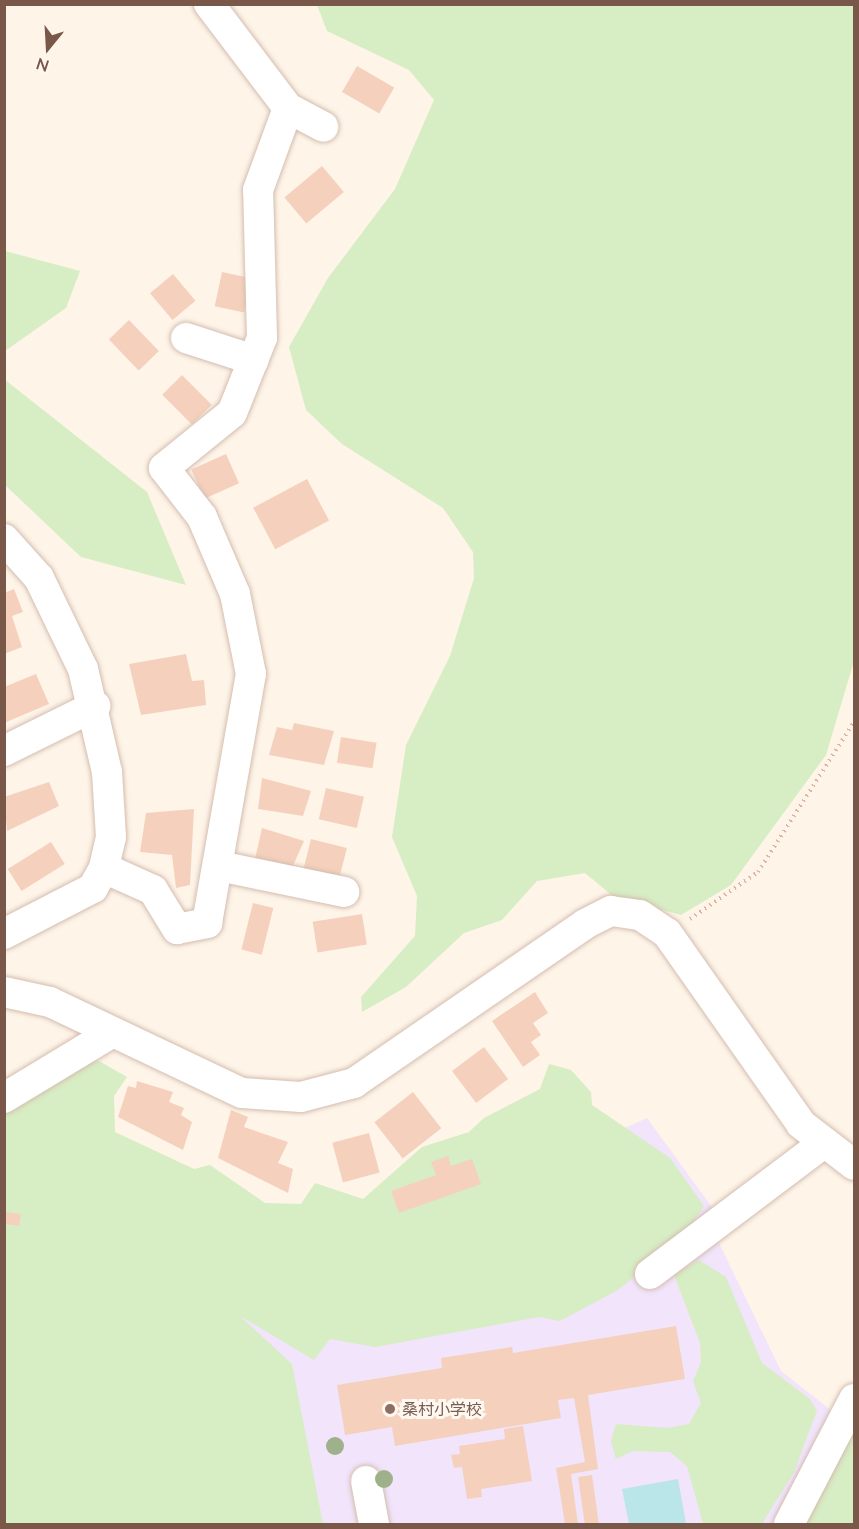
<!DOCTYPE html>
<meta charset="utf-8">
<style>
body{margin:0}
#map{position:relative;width:859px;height:1529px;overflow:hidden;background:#fef4e8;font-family:Lato,"Noto Sans JP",sans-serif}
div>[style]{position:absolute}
.education>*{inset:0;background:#f1e4fb}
.green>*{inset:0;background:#d7edc4}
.water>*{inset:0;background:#bae5e9}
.building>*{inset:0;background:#f5d1bd;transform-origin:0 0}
.path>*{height:4px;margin-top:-2px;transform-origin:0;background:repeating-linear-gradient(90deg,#dbb4a0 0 1.5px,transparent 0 6px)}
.roads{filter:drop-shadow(0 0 2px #d4bdaf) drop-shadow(0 0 2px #d4bdaf)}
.minor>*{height:30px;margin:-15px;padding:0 15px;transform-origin:15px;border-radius:15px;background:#fff}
.trees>*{width:18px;height:18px;margin:-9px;border-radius:50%;background:#9fb18a}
.dots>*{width:16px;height:16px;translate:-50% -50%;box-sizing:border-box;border:3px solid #fff8f0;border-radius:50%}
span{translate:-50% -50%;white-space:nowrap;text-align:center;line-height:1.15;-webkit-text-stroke:6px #fff8f0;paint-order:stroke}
.education-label{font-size:16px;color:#785e54}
.left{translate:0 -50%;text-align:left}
.frame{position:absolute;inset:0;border:6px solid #7a5849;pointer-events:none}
.north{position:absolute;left:18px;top:18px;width:60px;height:60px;-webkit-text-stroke:4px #fff8f0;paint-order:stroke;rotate:198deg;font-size:16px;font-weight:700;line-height:24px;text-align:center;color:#7a5849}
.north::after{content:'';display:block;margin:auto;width:21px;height:27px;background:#7a5849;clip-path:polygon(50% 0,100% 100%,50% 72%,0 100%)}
</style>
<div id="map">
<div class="education">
<div style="clip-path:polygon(647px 1118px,714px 1210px,718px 1241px,781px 1371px,832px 1411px,775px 1524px,5px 1524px,205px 1252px,546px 1164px)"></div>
</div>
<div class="green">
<div style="clip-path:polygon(317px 5px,854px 5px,854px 661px,826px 755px,731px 885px,681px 915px,614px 897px,585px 873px,537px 881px,502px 920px,464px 933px,406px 987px,362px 1012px,361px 997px,415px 936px,417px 896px,392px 837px,406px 745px,450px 656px,474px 578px,473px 552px,443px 508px,342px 444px,306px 410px,289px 347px,328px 278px,395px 189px,434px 100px,409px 70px,327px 31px)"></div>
<div style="clip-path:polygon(5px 251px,80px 271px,66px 308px,5px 351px)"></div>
<div style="clip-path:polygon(4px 379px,147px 492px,186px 585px,81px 557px,5px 485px)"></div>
<div style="clip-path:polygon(77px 1060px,99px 1061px,127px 1077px,114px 1096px,115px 1132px,194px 1169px,210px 1165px,265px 1203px,301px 1204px,315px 1183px,363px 1199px,422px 1147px,469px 1132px,484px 1118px,540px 1089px,549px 1064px,571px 1070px,591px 1092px,592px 1105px,670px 1158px,704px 1206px,683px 1238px,618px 1290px,560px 1321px,539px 1317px,375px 1347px,330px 1339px,314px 1360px,240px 1316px,292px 1364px,323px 1524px,5px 1524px,5px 1113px)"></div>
<div style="clip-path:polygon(699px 1260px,726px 1277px,762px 1363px,810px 1399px,817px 1411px,794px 1472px,762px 1524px,703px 1524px,687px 1466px,670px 1452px,633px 1451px,616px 1459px,611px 1441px,616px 1424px,668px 1428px,689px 1424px,701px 1403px,693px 1381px,701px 1362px,700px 1343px,674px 1275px)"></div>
<div style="clip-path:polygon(854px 1417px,854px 1524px,803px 1524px)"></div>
</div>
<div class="water">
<div style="clip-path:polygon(678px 1479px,686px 1524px,629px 1524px,622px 1489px)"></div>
</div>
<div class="building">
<div style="left:357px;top:66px;width:43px;height:30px;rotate:30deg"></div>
<div style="left:322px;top:166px;width:34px;height:49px;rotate:50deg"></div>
<div style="left:222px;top:272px;width:30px;height:35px;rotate:12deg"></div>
<div style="left:173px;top:274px;width:35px;height:30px;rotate:50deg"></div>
<div style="left:129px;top:320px;width:43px;height:28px;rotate:46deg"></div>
<div style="left:182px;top:375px;width:42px;height:28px;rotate:45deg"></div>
<div style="left:226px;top:454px;width:32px;height:38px;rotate:66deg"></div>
<div style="left:307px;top:479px;width:47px;height:61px;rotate:62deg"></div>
<div style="clip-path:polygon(14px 589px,23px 612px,12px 616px,22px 647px,4px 654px,4px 593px)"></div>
<div style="clip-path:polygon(186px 654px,192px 681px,204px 680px,206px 705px,141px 715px,129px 664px)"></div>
<div style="clip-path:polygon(36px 674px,49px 704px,4px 723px,4px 687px)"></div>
<div style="clip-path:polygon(294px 723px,334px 731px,324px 765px,269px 755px,277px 727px,292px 730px)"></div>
<div style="left:341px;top:737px;width:36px;height:26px;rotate:9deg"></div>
<div style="clip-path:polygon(262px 778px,311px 791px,303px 816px,258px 809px)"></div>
<div style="clip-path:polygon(49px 782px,59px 806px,7px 831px,4px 797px)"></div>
<div style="left:326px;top:788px;width:39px;height:32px;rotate:13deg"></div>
<div style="clip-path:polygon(194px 809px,190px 885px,176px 888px,172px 855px,140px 852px,146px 813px)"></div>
<div style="clip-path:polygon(262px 828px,304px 841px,292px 868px,255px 859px)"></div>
<div style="left:311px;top:839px;width:37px;height:32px;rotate:14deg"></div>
<div style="left:51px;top:842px;width:26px;height:51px;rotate:58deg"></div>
<div style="left:253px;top:903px;width:21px;height:48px;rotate:14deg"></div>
<div style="left:362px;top:914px;width:31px;height:50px;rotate:81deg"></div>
<div style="clip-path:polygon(535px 992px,548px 1013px,533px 1023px,541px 1035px,531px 1042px,540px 1055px,523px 1067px,492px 1021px)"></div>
<div style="left:484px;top:1047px;width:40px;height:40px;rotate:53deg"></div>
<div style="clip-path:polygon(137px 1081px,173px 1092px,169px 1102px,184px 1108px,181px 1115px,192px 1122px,183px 1150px,118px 1117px,128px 1086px,136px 1088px)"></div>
<div style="left:413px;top:1092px;width:46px;height:49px;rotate:52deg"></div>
<div style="clip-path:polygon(231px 1110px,248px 1117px,244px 1127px,288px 1142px,278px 1163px,293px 1169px,288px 1193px,218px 1158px)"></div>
<div style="left:369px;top:1133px;width:41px;height:38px;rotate:75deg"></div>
<div style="clip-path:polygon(448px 1156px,451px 1166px,472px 1159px,481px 1184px,399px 1213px,391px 1191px,436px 1175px,431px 1162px)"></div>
<div style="left:5px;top:1212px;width:16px;height:12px;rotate:7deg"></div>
<div style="clip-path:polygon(676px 1326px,685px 1379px,588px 1395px,598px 1469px,571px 1474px,578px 1524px,565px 1524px,556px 1468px,585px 1462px,574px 1398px,558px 1400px,561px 1418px,395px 1446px,392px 1427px,345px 1435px,337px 1385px,442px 1368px,441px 1358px,512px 1347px,513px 1353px)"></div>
<div style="clip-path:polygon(523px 1426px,532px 1481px,481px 1489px,482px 1497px,467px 1499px,462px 1467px,454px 1468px,451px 1455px,460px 1454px,459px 1446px,505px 1439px,504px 1429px)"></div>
<div style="left:592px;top:1475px;width:49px;height:14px;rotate:82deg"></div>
</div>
<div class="path">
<div style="left:690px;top:919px;width:83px;rotate:-34.7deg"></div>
<div style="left:758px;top:872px;width:178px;rotate:-57.4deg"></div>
</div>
<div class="roads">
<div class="minor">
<div style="left:288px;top:108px;width:40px;rotate:28deg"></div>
<div style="left:186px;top:338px;width:71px;rotate:17.9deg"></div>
<div style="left:4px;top:539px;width:52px;rotate:48.1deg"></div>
<div style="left:39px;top:578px;width:101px;rotate:64.2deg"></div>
<div style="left:83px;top:669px;width:106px;rotate:76.9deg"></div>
<div style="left:107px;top:772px;width:65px;rotate:86.5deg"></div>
<div style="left:111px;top:837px;width:32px;rotate:103deg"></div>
<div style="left:104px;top:868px;width:23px;rotate:119deg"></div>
<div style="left:93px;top:888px;width:100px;rotate:152.7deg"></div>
<div style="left:4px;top:751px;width:102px;rotate:-26.3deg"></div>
<div style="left:219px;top:866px;width:128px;rotate:11.7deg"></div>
<div style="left:104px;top:868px;width:54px;rotate:24.2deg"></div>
<div style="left:153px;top:890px;width:46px;rotate:58.4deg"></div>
<div style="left:177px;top:929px;width:31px;rotate:-11deg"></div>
<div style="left:207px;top:923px;width:253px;rotate:-80deg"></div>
<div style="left:251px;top:674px;width:82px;rotate:-101.3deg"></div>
<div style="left:235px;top:594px;width:84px;rotate:-113.2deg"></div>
<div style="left:202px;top:517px;width:62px;rotate:-127.8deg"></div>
<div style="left:164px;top:468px;width:87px;rotate:-39deg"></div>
<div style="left:232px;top:413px;width:81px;rotate:-68.2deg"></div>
<div style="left:262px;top:338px;width:148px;rotate:-91.5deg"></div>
<div style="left:258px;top:190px;width:87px;rotate:-69.9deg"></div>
<div style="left:288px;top:108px;width:131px;rotate:-127.2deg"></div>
<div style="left:4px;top:992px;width:47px;rotate:12.3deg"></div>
<div style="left:50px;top:1002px;width:212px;rotate:25.4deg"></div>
<div style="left:242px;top:1093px;width:59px;rotate:3.9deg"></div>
<div style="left:301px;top:1097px;width:55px;rotate:-14.8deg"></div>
<div style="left:354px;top:1083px;width:280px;rotate:-34.5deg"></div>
<div style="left:585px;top:924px;width:29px;rotate:-27deg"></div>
<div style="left:611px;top:911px;width:29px;rotate:8deg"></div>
<div style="left:640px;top:915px;width:32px;rotate:34deg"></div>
<div style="left:667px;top:933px;width:233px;rotate:54.9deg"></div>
<div style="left:801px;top:1124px;width:67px;rotate:37.7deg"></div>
<div style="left:4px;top:1098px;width:127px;rotate:-31.2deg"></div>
<div style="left:650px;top:1274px;width:218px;rotate:-37deg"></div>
<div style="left:366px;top:1481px;width:44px;rotate:79.5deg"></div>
<div style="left:789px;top:1524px;width:141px;rotate:-62.5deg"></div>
</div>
</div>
<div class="trees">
<div style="left:335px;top:1446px"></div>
<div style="left:384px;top:1479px"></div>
</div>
<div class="dots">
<div style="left:390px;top:1409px;background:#8d6e63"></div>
</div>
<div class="education-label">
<span class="left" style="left:402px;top:1409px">桑村小学校</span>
</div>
<div class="frame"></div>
<div class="north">N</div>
</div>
